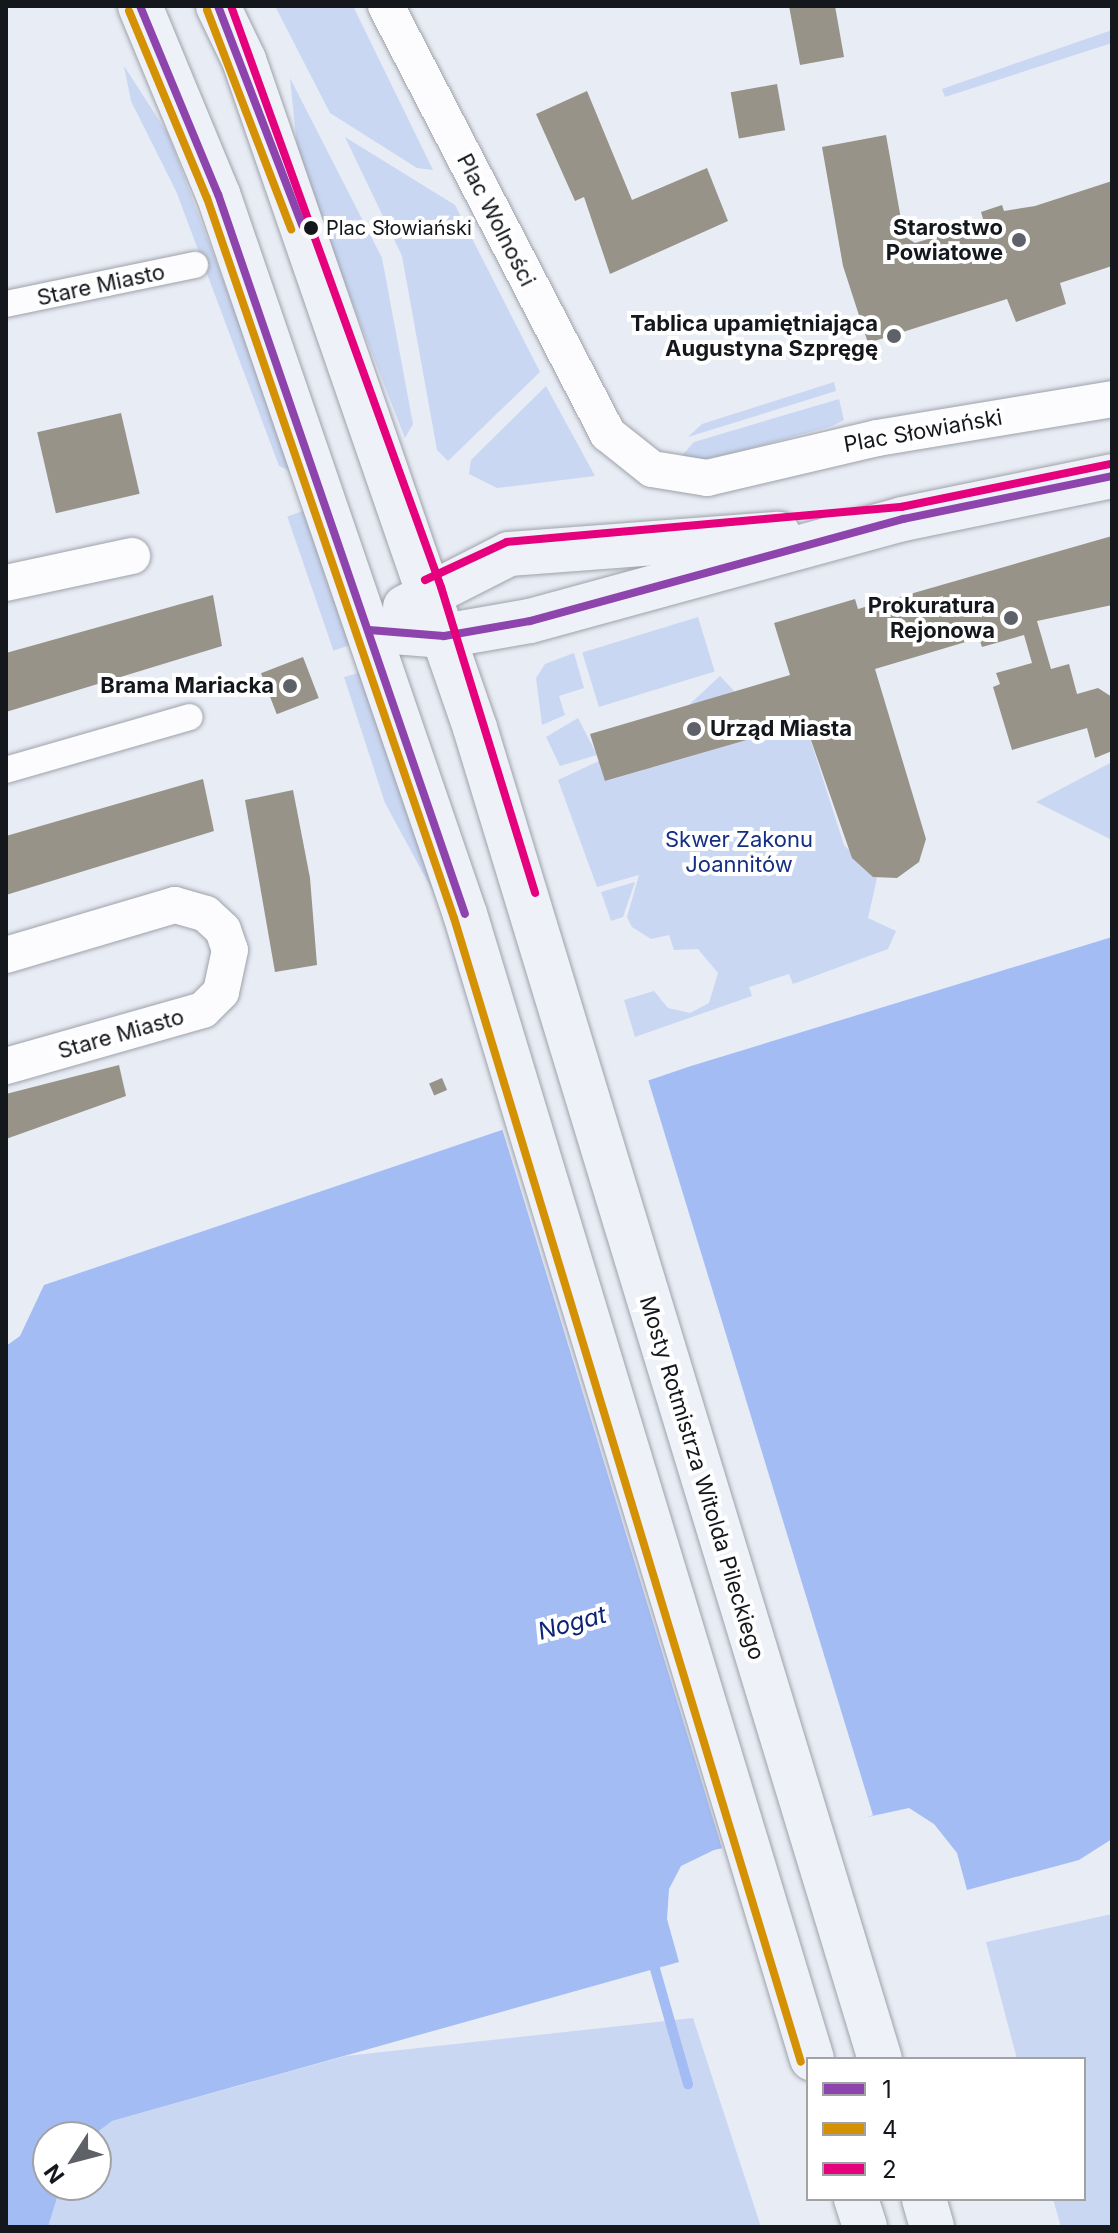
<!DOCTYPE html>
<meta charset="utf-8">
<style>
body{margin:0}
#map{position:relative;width:1118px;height:2233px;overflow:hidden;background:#e8ecf5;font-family:Inter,sans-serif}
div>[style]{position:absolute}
.green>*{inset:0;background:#cad7f3;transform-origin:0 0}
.water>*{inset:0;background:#a4bcf4}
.pier>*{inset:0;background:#e8ecf5;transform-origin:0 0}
.stream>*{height:10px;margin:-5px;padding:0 5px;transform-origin:5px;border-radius:5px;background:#a4bcf4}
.building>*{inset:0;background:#979389;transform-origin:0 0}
.roads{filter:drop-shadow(0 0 2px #9ea2a9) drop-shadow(0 0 2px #9ea2a9)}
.pedestrian>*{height:26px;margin:-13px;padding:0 13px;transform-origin:13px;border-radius:13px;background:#fcfcfe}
.minor>*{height:36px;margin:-18px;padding:0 18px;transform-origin:18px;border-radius:18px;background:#fcfcfe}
.primary>*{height:44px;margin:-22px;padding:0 22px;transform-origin:22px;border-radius:22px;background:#eef1f7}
.bus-1>*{height:8px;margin:-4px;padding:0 4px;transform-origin:4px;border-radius:4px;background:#8e44ad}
.bus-2>*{height:8px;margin:-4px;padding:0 4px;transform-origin:4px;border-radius:4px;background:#d59104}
.bus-3>*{height:8px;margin:-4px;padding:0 4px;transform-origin:4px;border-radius:4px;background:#e5007d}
.dots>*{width:22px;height:22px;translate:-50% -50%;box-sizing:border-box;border:4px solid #fff;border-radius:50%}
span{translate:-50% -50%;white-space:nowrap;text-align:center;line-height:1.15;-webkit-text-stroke:8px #fff;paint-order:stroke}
.bus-label{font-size:20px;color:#14171c}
.left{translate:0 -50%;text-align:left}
.street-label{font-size:22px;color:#14171c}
.poi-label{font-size:22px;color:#14171c;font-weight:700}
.right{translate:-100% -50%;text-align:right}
.park-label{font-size:22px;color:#152f83}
.water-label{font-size:24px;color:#0d2478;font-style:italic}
.frame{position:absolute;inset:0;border:8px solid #14171c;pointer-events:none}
.legend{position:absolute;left:806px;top:2057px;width:280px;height:144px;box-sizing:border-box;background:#fff;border:2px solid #a1a2a4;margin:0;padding:10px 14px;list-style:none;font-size:24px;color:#14171c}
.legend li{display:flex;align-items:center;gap:16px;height:40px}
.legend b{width:40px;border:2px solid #a1a2a4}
.north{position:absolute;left:32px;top:2121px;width:80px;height:80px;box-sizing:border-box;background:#fff;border:2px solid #a1a2a4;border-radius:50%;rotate:234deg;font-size:22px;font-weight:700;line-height:32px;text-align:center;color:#14171c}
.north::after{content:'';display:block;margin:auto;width:28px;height:36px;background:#5e6268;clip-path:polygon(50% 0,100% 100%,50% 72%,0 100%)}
</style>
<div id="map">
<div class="green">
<div style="clip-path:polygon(275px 6px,353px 6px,433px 170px,417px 168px,330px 113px)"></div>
<div style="clip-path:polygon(1112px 30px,1112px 43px,945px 97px,942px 89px)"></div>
<div style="clip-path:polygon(124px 66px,168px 134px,296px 474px,279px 466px,176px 191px,131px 101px)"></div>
<div style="clip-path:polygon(290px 78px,382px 258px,413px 424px,405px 438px,299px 166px)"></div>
<div style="clip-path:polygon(345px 137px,455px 205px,540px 372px,448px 461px,437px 450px,402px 256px)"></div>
<div style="clip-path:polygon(834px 382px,836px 391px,688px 437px,702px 424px)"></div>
<div style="clip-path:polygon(546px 386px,595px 476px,497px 488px,469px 474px,471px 460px)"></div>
<div style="clip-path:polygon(839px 399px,844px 420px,832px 426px,709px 460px,677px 461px,694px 442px)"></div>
<div style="left:309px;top:509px;width:142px;height:23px;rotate:71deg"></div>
<div style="left:698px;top:617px;width:57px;height:121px;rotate:73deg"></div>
<div style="clip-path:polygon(574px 653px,584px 688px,559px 696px,565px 715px,542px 725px,536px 678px,545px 664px)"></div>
<div style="clip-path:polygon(366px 671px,436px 897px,385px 803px,344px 677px)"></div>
<div style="left:720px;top:676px;width:21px;height:121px;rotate:47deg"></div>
<div style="clip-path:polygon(578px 718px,597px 755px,560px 766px,546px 737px)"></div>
<div style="clip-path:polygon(805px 723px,844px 845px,877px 878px,868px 918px,896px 931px,888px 949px,793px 984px,789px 974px,749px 987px,752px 996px,635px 1037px,624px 1000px,654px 991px,668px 1008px,690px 1013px,709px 1003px,718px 973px,698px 949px,674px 950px,669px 935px,651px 939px,632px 927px,627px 917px,639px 875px,597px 887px,558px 780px,599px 761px,606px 781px)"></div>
<div style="clip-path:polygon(1112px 762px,1112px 840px,1036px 802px)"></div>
<div style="clip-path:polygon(635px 882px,623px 917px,611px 921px,601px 892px)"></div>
<div style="clip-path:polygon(1112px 1914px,1112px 2227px,1061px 2227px,1053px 2199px,1084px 2199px,1084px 2059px,1017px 2059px,986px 1942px)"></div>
<div style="clip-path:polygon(693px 2018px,761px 2227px,48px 2227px,61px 2185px,96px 2185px,91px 2137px,112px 2121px,346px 2056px)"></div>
</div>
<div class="water">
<div style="clip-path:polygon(1112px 937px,1112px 1839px,1079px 1860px,967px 1890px,957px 1853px,934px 1824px,909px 1808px,714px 1850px,681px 1866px,669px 1889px,667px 1919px,679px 1962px,112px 2121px,91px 2137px,48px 2137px,48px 2185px,61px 2185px,48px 2227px,6px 2227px,6px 1346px,20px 1336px,44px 1285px,691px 1066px)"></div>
</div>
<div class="pier">
<div style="left:647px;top:1076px;width:773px;height:154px;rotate:73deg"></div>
</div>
<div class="stream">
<div style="left:655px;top:1969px;width:120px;rotate:74deg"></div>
</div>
<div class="building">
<div style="clip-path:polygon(789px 6px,835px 6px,844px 57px,800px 65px)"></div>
<div style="left:777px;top:84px;width:47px;height:47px;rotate:80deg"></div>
<div style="clip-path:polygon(587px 91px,632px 200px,707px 168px,728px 221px,610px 274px,584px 197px,575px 201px,536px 114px)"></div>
<div style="clip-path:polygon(886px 135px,904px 236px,915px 243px,984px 222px,981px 212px,1002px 205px,1004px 211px,1035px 206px,1112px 181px,1112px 266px,1060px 283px,1066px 304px,1016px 322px,1007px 299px,868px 343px,843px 266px,822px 147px)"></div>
<div style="left:121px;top:413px;width:83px;height:86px;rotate:77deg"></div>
<div style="clip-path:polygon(1112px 536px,1112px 605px,1037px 621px,1051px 669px,1069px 664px,1077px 694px,1098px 688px,1112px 697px,1112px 751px,1095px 758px,1087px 728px,1012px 750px,993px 687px,1000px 684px,996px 673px,1032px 663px,1024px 635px,982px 647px,979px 638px,875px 669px,926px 839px,919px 862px,897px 878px,873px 877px,852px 858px,805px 723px,605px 781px,590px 734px,790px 675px,774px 623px,855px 599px,858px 609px)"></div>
<div style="clip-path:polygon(213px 595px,222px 646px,6px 712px,6px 653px)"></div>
<div style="left:303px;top:657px;width:44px;height:45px;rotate:69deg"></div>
<div style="clip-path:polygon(203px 779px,214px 831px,6px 895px,6px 836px)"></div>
<div style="clip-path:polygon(293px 790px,310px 878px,317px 965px,275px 972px,245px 800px)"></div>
<div style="clip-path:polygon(119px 1065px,126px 1096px,6px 1139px,6px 1094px)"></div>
<div style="left:442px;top:1078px;width:13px;height:14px;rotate:67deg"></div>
</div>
<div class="roads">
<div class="pedestrian">
<div style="left:6px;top:304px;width:193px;rotate:-11.7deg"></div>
<div style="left:6px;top:770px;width:191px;rotate:-16.1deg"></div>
</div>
<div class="minor">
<div style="left:386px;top:6px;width:482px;rotate:62.6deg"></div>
<div style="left:608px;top:434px;width:56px;rotate:38.5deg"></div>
<div style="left:652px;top:469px;width:56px;rotate:9.3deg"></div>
<div style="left:707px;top:478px;width:175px;rotate:-13.2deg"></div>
<div style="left:877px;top:438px;width:238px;rotate:-9.4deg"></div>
<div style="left:6px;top:583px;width:129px;rotate:-12.1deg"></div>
<div style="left:6px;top:955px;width:176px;rotate:-16.5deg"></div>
<div style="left:175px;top:905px;width:32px;rotate:16deg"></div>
<div style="left:206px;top:914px;width:23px;rotate:43deg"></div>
<div style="left:223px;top:930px;width:21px;rotate:71deg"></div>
<div style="left:230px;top:950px;width:43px;rotate:102.1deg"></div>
<div style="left:221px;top:992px;width:25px;rotate:135deg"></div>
<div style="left:203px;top:1010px;width:205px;rotate:164.1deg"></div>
</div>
<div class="primary">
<div style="left:140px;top:6px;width:204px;rotate:67.5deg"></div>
<div style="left:218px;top:194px;width:761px;rotate:71.07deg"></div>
<div style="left:465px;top:914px;width:1196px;rotate:73.14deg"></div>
<div style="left:218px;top:6px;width:60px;rotate:64.3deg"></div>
<div style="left:244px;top:60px;width:707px;rotate:70.92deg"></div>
<div style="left:475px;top:728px;width:1391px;rotate:73.08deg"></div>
<div style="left:405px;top:607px;width:117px;rotate:-27deg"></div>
<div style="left:509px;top:554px;width:270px;rotate:-4.3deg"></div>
<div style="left:369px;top:630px;width:75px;rotate:4.6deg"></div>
<div style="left:444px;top:636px;width:87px;rotate:-9.9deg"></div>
<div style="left:530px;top:621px;width:387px;rotate:-15.3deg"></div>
<div style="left:903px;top:519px;width:213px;rotate:-11.6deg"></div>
<div style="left:856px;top:2199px;width:29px;rotate:72deg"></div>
<div style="left:924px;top:2199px;width:29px;rotate:74deg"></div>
</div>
</div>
<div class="bus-1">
<div style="left:140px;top:6px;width:204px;rotate:67.5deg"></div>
<div style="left:218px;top:194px;width:761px;rotate:71.07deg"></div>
<div style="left:218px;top:6px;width:235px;rotate:69deg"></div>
<div style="left:369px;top:630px;width:75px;rotate:4.6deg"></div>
<div style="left:444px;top:636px;width:87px;rotate:-9.9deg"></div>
<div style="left:530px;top:621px;width:387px;rotate:-15.3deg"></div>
<div style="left:903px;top:519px;width:213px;rotate:-11.6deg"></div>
</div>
<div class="bus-2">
<div style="left:207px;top:10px;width:235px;rotate:69deg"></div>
<div style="left:129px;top:11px;width:203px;rotate:67.4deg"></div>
<div style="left:207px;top:198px;width:761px;rotate:71.07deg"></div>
<div style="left:454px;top:918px;width:1195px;rotate:73.13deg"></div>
</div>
<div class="bus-3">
<div style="left:231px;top:6px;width:618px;rotate:70.13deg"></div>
<div style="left:441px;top:587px;width:320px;rotate:72.9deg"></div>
<div style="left:425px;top:580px;width:90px;rotate:-24.9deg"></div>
<div style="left:507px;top:542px;width:396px;rotate:-5.1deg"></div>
<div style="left:901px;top:507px;width:213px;rotate:-11.6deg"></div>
</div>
<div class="dots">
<div style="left:311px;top:228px;background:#14171c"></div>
<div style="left:1019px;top:240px;background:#5e6268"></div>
<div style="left:894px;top:336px;background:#5e6268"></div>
<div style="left:1011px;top:618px;background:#5e6268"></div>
<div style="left:290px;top:686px;background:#5e6268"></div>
<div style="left:694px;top:729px;background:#5e6268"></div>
</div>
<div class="bus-label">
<span class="left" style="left:326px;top:228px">Plac Słowiański</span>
</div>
<div class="street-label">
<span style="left:496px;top:220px;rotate:63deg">Plac Wolności</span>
<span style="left:101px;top:285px;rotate:-12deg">Stare Miasto</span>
<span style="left:923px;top:431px;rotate:-10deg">Plac Słowiański</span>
<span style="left:121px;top:1034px;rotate:-16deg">Stare Miasto</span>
<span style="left:702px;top:1478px;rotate:73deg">Mosty Rotmistrza Witolda Pileckiego</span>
</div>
<div class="poi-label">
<span class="right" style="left:1003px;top:240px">Starostwo<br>Powiatowe</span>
<span class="right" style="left:878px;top:336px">Tablica upamiętniająca<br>Augustyna Szpręgę</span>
<span class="right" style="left:995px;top:618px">Prokuratura<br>Rejonowa</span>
<span class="right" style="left:274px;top:686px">Brama Mariacka</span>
<span class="left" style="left:710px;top:729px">Urząd Miasta</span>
</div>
<div class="park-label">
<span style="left:739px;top:852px">Skwer Zakonu<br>Joannitów</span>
</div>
<div class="water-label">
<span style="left:572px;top:1623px;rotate:-15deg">Nogat</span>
</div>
<div class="frame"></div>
<ul class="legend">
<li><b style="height:10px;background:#8e44ad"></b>1</li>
<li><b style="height:10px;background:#d59104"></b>4</li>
<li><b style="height:10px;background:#e5007d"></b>2</li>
</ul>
<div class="north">N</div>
</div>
